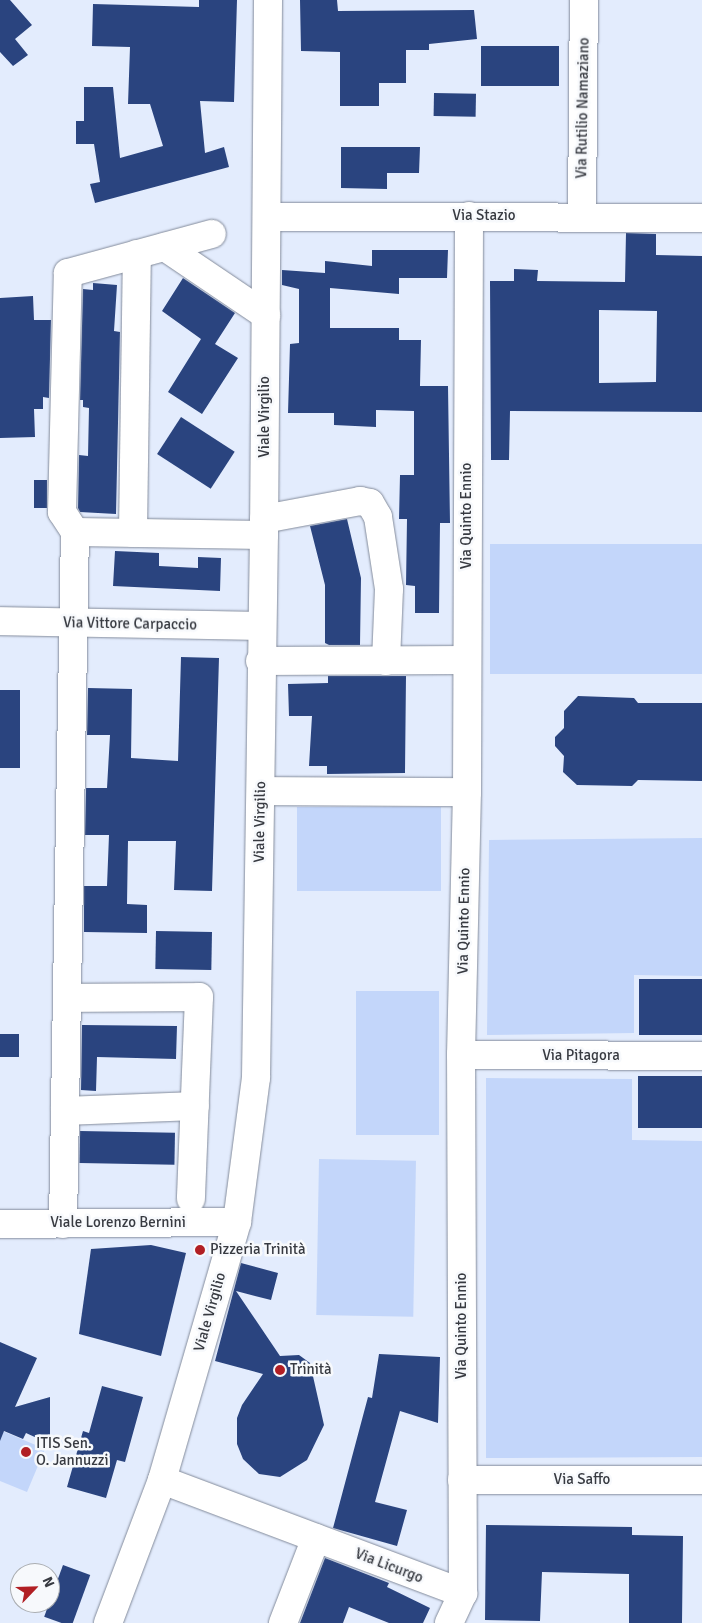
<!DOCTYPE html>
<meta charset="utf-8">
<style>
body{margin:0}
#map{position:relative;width:702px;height:1623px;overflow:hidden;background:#e3ecfd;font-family:Signika,sans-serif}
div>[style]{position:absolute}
.green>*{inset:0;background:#c3d6fa;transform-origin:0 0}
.building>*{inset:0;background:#2a447f;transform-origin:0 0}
.roads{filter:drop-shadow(0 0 1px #838b9b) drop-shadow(0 0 1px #838b9b)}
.minor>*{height:28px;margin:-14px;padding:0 14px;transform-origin:14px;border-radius:14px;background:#fff}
.dots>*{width:14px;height:14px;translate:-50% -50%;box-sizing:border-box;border:2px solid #f7f9fc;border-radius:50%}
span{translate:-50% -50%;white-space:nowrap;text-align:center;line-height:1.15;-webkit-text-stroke:5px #f7f9fc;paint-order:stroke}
.street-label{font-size:15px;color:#373a41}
.poi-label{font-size:15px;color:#373a41}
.left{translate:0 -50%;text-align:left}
.north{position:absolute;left:10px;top:1563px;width:50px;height:50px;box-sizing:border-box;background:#f7f9fc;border:1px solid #aaadb1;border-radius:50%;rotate:66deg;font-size:14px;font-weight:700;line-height:20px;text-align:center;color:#373a41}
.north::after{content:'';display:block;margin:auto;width:18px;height:22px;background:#b11f24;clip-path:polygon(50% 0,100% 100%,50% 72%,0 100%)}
</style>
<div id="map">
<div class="green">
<div style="left:490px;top:544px;width:212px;height:130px"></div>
<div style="left:297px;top:807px;width:144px;height:84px"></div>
<div style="clip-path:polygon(702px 838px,702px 976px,634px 975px,634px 1033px,487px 1035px,489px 840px)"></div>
<div style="left:356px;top:991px;width:83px;height:144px"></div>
<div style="clip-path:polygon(486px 1078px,632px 1079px,632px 1140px,702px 1141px,702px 1457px,486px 1458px)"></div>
<div style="left:319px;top:1159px;width:97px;height:156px;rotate:1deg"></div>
<div style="clip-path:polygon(0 1430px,45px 1449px,27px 1492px,0 1481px)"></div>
</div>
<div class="building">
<div style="clip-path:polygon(0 0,10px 0,32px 25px,15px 39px,28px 55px,13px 66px,0 52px)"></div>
<div style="clip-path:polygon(199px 0,237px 0,234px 102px,200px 101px,205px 153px,224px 147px,229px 167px,95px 203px,90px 184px,100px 182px,94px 144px,76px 144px,76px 121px,84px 121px,84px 87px,113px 87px,120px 158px,163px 146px,150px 104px,128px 104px,130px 47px,92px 46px,93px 4px,199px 7px)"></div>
<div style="clip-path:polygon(300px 0,337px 0,338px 11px,474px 10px,477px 39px,429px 44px,429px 50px,406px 50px,406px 83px,379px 83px,379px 106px,340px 106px,340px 52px,301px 51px)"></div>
<div style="left:481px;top:46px;width:78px;height:40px"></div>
<div style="left:434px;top:93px;width:42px;height:23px;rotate:1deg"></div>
<div style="clip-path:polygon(341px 147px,420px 147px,419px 173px,387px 173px,387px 189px,341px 188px)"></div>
<div style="clip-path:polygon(evenodd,626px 233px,656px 234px,656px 255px,702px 256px,702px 412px,510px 411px,509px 460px,491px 460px,490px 281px,514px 281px,514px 269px,538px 270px,537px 281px,625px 282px,626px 233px,599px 310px,657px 311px,656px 382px,599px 383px,599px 310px)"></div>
<div style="clip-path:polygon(372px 250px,448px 250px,447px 278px,399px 278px,399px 294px,330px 288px,330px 328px,399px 328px,399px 340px,421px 340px,420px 386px,448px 386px,450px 523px,440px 523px,439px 613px,415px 613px,415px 586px,406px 585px,407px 519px,399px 519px,400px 475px,414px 475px,414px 411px,376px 410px,376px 427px,334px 425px,334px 413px,288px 413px,290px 344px,299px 343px,299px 289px,282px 285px,282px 270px,325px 273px,325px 261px,372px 266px)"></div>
<div style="clip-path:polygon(183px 278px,235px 313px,215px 344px,238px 358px,202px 414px,168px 392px,201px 339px,162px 311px)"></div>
<div style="clip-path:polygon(93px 283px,117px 285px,114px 331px,120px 332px,116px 514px,80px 512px,78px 508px,79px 455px,88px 456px,89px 408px,83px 407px,83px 400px,80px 400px,83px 289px,93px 290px)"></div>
<div style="clip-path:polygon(33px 296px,34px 320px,51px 320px,49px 398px,43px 397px,43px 409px,34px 409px,35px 437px,0 438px,0 298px)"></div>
<div style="left:181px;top:417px;width:64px;height:44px;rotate:33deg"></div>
<div style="left:34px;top:480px;width:13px;height:28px"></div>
<div style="clip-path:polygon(347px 519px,361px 578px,360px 645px,329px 645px,325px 643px,325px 585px,310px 526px)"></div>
<div style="clip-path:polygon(115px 551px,159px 553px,159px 566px,198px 568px,198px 557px,221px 558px,220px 591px,113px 586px)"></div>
<div style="clip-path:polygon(181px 657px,219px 658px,212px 891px,174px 890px,176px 841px,128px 841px,127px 904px,147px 905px,147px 933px,84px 932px,84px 886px,107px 886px,109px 835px,85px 835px,86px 788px,107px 788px,110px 735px,87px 735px,88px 688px,132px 689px,131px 758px,178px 761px)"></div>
<div style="clip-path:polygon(328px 676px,406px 676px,405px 773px,327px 774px,327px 766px,309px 766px,312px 716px,289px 716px,288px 684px,328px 683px)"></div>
<div style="left:0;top:690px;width:20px;height:78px"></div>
<div style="clip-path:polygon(578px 696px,634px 698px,638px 703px,702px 703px,702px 781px,638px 780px,632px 786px,577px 785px,563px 772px,564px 756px,555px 746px,555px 737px,564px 728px,564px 711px)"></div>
<div style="left:156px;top:931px;width:56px;height:38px;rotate:1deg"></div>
<div style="left:639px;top:979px;width:63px;height:56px"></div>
<div style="clip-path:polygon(82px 1025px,177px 1026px,176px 1059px,97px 1057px,96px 1091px,81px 1090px)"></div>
<div style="left:0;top:1034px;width:19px;height:23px"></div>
<div style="left:638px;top:1076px;width:64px;height:52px"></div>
<div style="left:80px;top:1131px;width:95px;height:32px;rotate:1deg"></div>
<div style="clip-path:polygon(151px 1245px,186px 1253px,161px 1356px,79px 1334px,91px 1249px)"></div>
<div style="clip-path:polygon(241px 1263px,278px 1273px,271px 1300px,236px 1291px,280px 1356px,299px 1355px,310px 1363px,324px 1425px,307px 1460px,280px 1477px,259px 1474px,243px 1459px,237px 1444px,237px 1418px,242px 1405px,263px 1374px,215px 1361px)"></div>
<div style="clip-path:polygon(0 1342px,37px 1358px,15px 1407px,50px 1397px,50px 1444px,26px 1433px,23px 1439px,4px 1431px,0 1441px)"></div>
<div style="clip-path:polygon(379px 1354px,440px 1357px,438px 1423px,400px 1411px,375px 1502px,407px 1510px,397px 1546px,333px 1528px,368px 1397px,372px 1398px)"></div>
<div style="clip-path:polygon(102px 1386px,143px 1397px,125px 1462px,117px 1460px,106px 1498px,67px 1487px,83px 1431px,89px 1433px)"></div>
<div style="clip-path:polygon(486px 1525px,632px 1527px,632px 1535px,683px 1536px,682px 1623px,629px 1623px,629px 1574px,542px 1572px,540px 1621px,485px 1620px)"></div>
<div style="clip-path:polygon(325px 1558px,389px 1583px,387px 1587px,430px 1608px,423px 1623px,389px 1623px,349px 1607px,343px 1623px,300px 1623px)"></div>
<div style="left:63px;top:1565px;width:29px;height:55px;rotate:20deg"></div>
</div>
<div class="roads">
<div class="minor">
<div style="left:582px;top:216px;width:216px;rotate:-89.5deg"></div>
<div style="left:267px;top:217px;width:435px;rotate:0.1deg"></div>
<div style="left:165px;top:247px;width:122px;rotate:34deg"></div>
<div style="left:264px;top:519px;width:98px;rotate:-10.6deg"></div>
<div style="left:360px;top:501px;width:10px;rotate:11deg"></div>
<div style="left:370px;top:503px;width:16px;rotate:60deg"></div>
<div style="left:378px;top:517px;width:73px;rotate:81.3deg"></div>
<div style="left:389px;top:589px;width:72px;rotate:92.4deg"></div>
<div style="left:75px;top:532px;width:24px;rotate:-123deg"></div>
<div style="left:62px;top:512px;width:239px;rotate:-88.6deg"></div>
<div style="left:68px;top:273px;width:149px;rotate:-15.2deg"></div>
<div style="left:133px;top:533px;width:279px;rotate:-89.2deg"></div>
<div style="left:0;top:621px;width:261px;rotate:1.1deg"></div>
<div style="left:260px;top:661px;width:207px;rotate:-0.3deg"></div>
<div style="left:261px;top:791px;width:206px;rotate:0.3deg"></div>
<div style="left:67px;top:998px;width:132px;rotate:-0.4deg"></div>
<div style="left:199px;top:997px;width:202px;rotate:92.3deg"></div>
<div style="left:461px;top:1055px;width:241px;rotate:0.2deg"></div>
<div style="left:65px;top:1111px;width:130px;rotate:-2.2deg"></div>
<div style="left:0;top:1224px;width:237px;rotate:-0.5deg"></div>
<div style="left:63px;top:1224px;width:692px;rotate:-89.01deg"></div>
<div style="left:75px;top:532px;width:189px;rotate:0.9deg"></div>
<div style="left:162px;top:1480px;width:322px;rotate:20.6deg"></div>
<div style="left:462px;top:1480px;width:240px"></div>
<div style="left:108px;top:1623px;width:153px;rotate:-69.3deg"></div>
<div style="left:162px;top:1480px;width:269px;rotate:-73.8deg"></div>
<div style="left:237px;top:1222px;width:145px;rotate:-82.5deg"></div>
<div style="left:256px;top:1078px;width:543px;rotate:-89.16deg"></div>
<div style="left:264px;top:535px;width:535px;rotate:-89.57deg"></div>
<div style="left:283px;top:1623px;width:91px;rotate:-68.8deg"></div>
<div style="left:449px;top:1623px;width:33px;rotate:-65deg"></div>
<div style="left:463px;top:1593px;width:538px;rotate:-90.21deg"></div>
<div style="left:461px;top:1055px;width:263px;rotate:-88.7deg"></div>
<div style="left:467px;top:792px;width:576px;rotate:-89.8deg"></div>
</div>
</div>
<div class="dots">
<div style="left:200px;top:1250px;background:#b11f24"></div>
<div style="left:280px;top:1370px;background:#b11f24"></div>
<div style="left:26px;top:1452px;background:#b11f24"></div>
</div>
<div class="street-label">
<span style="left:583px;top:108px;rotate:-89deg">Via Rutilio Namaziano</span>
<span style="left:484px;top:216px">Via Stazio</span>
<span style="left:265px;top:417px;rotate:-90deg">Viale Virgilio</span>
<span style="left:467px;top:516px;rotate:-90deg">Via Quinto Ennio</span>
<span style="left:130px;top:624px;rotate:1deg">Via Vittore Carpaccio</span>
<span style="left:260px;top:822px;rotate:-89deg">Viale Virgilio</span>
<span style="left:464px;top:921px;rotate:-89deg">Via Quinto Ennio</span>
<span style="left:581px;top:1056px">Via Pitagora</span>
<span style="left:118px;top:1223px">Viale Lorenzo Bernini</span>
<span style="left:210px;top:1312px;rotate:-74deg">Viale Virgilio</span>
<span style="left:462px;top:1326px;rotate:-90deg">Via Quinto Ennio</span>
<span style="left:582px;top:1480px">Via Saffo</span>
<span style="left:389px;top:1566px;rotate:21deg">Via Licurgo</span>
</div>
<div class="poi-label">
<span class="left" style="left:210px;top:1250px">Pizzeria Trinità</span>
<span class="left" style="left:290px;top:1370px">Trinità</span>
<span class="left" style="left:36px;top:1452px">ITIS Sen.<br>O. Jannuzzi</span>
</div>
<div class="north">N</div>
</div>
